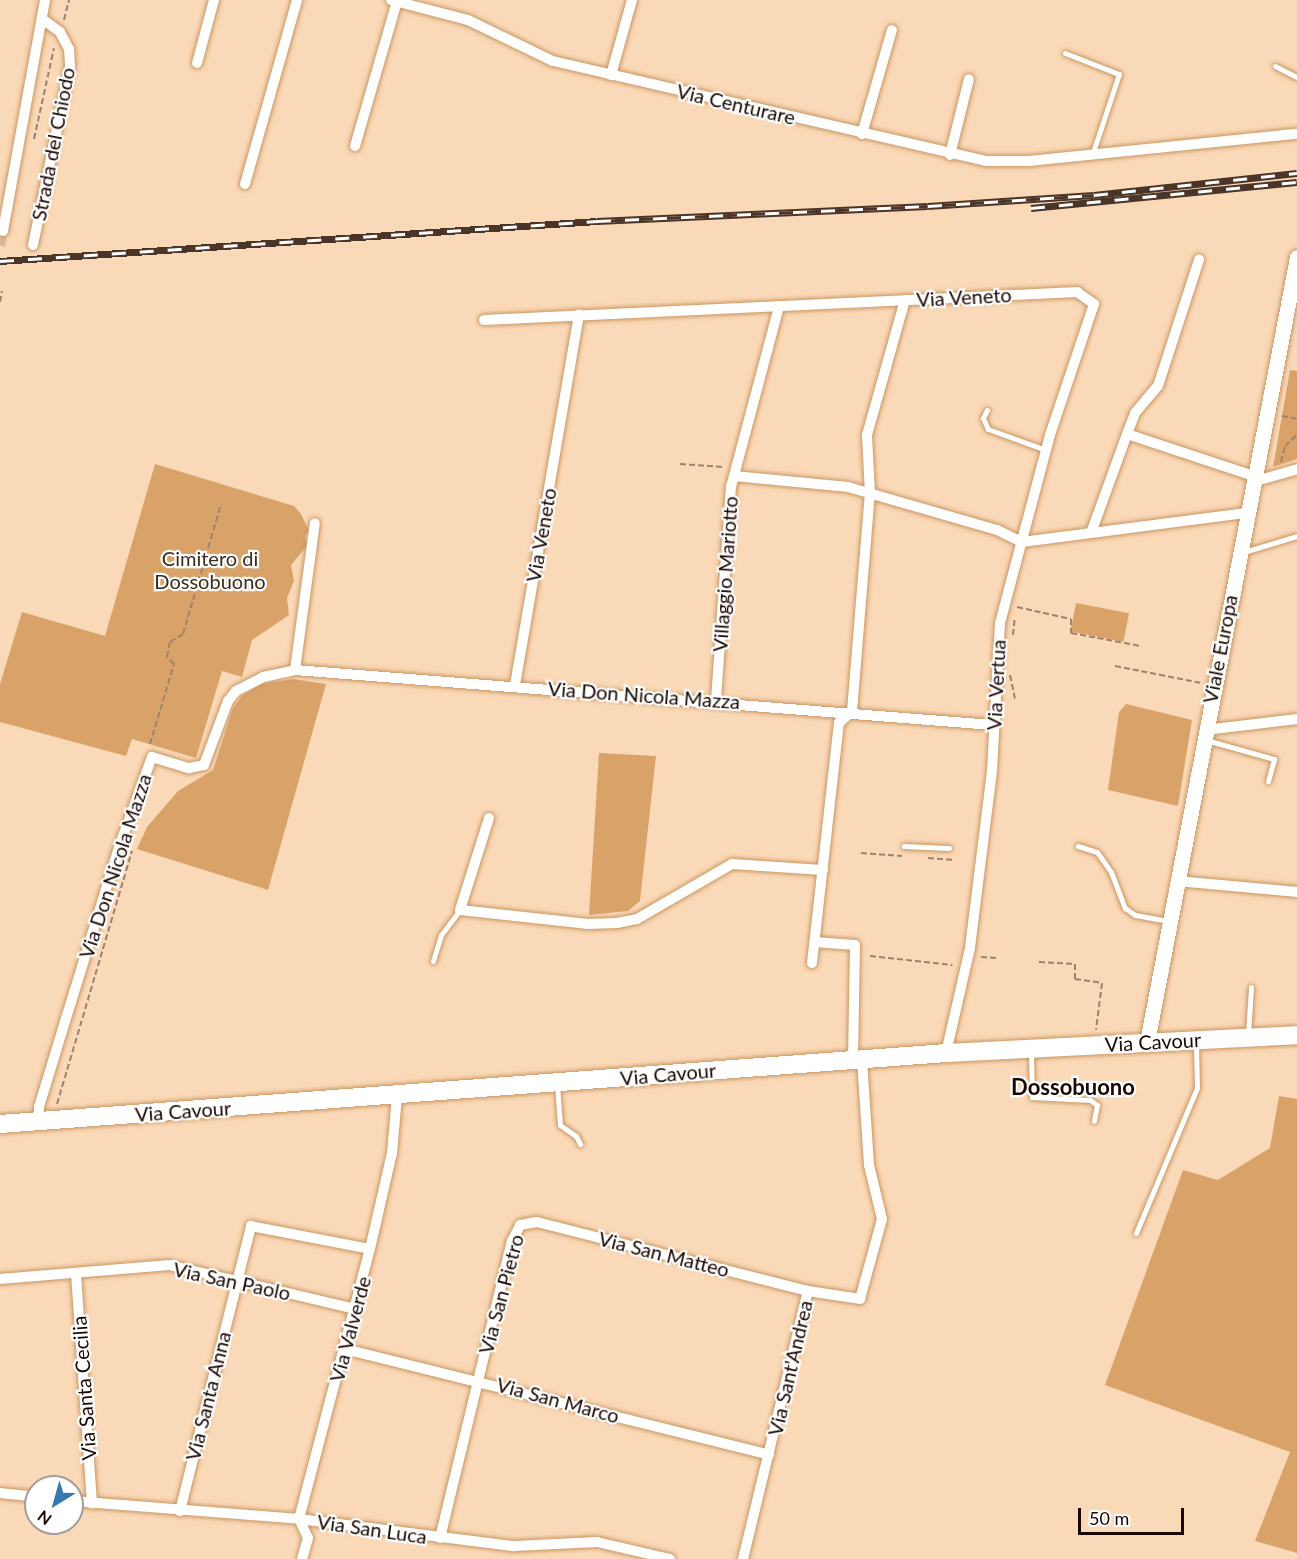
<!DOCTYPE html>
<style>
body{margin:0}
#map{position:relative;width:1297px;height:1559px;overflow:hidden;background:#fad9b8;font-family:Lato,sans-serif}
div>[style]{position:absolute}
.green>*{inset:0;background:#d9a269;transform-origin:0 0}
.street-tunnel>*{height:10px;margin-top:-5px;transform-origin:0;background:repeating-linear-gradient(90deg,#d8ba9c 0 10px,transparent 0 15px)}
.path>*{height:2px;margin-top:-1px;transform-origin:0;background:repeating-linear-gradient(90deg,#9e826c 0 6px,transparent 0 9px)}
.roads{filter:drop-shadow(0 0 2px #cb9660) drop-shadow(0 0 2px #cb9660)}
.lane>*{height:5px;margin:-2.5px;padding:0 2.5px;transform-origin:2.5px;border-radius:2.5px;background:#fff}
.street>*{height:10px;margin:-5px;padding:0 5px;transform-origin:5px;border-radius:5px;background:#fff}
.secondary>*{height:15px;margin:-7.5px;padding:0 7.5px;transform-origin:7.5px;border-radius:7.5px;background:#fff}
.primary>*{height:18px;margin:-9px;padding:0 9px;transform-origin:9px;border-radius:9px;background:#fff}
.rail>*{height:7px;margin-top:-3.5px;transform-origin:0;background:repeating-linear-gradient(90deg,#fff 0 14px,#4b3528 0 28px);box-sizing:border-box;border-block:2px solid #4b3528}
span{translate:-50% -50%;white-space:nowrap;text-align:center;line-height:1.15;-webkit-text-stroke:4.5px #fff;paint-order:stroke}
.street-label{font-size:20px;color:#1a0700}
.park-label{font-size:20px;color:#3c2b1a}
.quarter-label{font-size:22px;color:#1a0700;font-weight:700}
.north{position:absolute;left:24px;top:1475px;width:60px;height:60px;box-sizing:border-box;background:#fff;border:2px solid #a39c99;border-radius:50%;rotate:217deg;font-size:16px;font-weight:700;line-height:24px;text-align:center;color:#1a0700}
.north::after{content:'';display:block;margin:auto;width:21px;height:27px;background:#3679af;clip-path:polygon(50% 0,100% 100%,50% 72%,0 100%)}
.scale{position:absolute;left:1078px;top:1508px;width:106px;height:27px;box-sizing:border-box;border:3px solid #1a0700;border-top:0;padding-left:8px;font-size:18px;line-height:21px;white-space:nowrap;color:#1a0700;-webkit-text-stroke:4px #fff;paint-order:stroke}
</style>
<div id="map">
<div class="green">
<div style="clip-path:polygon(1290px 370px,1297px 371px,1297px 459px,1273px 467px)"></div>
<div style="clip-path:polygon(155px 464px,294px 506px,301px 514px,309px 531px,305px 536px,307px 546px,291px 565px,294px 581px,287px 598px,289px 615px,252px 640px,242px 677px,222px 671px,196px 758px,132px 739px,126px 756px,0 722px,0 684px,22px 612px,105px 636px)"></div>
<div style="left:1076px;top:603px;width:54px;height:29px;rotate:11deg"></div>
<div style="clip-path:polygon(293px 679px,326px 684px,268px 890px,137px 849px,147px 827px,178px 791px,213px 770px,233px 708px,242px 696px,262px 684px)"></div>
<div style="clip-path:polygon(1126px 704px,1192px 720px,1178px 806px,1108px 790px,1119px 712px)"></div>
<div style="clip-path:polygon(599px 753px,656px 756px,640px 901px,628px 911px,589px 915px)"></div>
<div style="clip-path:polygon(1279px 1096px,1297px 1099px,1297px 1553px,1255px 1541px,1290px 1452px,1105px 1385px,1183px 1170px,1218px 1180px,1270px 1148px)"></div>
</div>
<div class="street-tunnel">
<div style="left:0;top:246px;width:15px;rotate:-79deg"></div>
</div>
<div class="path">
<div style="left:64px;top:20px;width:21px;rotate:-76deg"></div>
<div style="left:34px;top:139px;width:93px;rotate:-77.6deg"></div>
<div style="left:0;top:302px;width:11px;rotate:-80deg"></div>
<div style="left:1282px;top:416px;width:15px;rotate:11deg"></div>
<div style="left:1281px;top:462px;width:16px;rotate:-76deg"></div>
<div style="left:1285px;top:446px;width:16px;rotate:-43deg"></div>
<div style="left:680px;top:464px;width:44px;rotate:3.9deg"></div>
<div style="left:1017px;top:607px;width:55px;rotate:12.5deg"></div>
<div style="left:1071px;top:619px;width:14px;rotate:90deg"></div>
<div style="left:1071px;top:633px;width:71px;rotate:10.5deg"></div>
<div style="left:1013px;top:635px;width:18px;rotate:-84deg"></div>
<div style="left:1115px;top:666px;width:88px;rotate:11.2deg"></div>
<div style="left:1010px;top:675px;width:25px;rotate:78deg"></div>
<div style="left:150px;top:744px;width:84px;rotate:-73.3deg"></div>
<div style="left:174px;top:664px;width:10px;rotate:-135deg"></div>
<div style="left:167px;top:657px;width:15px;rotate:-79deg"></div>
<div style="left:170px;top:642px;width:15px;rotate:-32deg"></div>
<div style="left:183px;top:634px;width:135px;rotate:-73.7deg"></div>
<div style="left:861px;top:853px;width:41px;rotate:4.2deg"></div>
<div style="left:928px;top:858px;width:27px;rotate:4deg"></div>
<div style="left:870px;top:956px;width:83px;rotate:6.2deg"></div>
<div style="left:981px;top:957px;width:16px;rotate:4deg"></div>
<div style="left:1039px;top:962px;width:36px;rotate:3deg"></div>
<div style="left:1075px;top:964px;width:15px;rotate:90deg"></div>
<div style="left:1075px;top:979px;width:27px;rotate:8deg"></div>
<div style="left:1102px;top:983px;width:47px;rotate:97.3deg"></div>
<div style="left:57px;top:1104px;width:264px;rotate:-73.5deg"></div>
</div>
<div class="roads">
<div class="lane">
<div style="left:1065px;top:53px;width:58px;rotate:21.3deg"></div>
<div style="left:1119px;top:74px;width:85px;rotate:108.4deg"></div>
<div style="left:1275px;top:66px;width:25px;rotate:27deg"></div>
<div style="left:987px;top:410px;width:9px;rotate:117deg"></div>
<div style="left:983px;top:418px;width:12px;rotate:66deg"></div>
<div style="left:988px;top:429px;width:62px;rotate:19.9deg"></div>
<div style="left:1244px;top:552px;width:55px;rotate:-16.8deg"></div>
<div style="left:1206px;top:740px;width:71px;rotate:15.6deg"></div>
<div style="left:1274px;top:759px;width:23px;rotate:105deg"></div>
<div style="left:904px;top:846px;width:45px;rotate:2.5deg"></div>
<div style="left:1078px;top:846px;width:20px;rotate:18deg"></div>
<div style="left:1097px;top:852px;width:24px;rotate:55deg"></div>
<div style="left:1111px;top:872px;width:39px;rotate:69deg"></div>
<div style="left:1125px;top:908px;width:12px;rotate:35deg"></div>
<div style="left:1135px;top:915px;width:27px;rotate:10deg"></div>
<div style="left:433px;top:961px;width:27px;rotate:-73deg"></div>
<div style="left:441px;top:935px;width:31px;rotate:-53deg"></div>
<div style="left:1248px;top:1035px;width:48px;rotate:-86.4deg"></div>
<div style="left:1031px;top:1051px;width:46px;rotate:88.8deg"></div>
<div style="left:1032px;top:1097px;width:58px;rotate:3deg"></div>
<div style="left:1090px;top:1100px;width:9px;rotate:36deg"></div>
<div style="left:1097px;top:1105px;width:16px;rotate:101deg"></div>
<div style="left:557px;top:1085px;width:40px;rotate:85.7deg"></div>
<div style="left:560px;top:1125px;width:19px;rotate:35deg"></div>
<div style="left:576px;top:1136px;width:9px;rotate:63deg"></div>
<div style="left:1136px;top:1233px;width:157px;rotate:-67.2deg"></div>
<div style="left:1197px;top:1088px;width:44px;rotate:-91.3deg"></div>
</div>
<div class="street">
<div style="left:391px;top:0;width:80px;rotate:14.6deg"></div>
<div style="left:468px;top:20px;width:94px;rotate:25.8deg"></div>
<div style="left:553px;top:61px;width:443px;rotate:13deg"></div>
<div style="left:985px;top:161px;width:44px"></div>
<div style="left:1029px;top:161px;width:269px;rotate:-5.8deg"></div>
<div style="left:197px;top:63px;width:65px;rotate:-74.9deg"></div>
<div style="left:611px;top:75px;width:78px;rotate:-74.4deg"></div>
<div style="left:862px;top:134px;width:108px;rotate:-73.9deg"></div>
<div style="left:355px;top:146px;width:151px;rotate:-73.8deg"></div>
<div style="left:950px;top:155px;width:78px;rotate:-76deg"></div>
<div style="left:245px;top:184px;width:191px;rotate:-74.2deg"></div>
<div style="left:3px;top:231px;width:235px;rotate:-79.7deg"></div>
<div style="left:33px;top:245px;width:183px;rotate:-78.3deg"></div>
<div style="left:70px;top:66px;width:17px;rotate:-93deg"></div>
<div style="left:69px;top:49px;width:19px;rotate:-118deg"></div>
<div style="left:60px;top:32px;width:22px;rotate:-144deg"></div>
<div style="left:484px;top:320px;width:594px;rotate:-2.7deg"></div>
<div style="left:1077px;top:292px;width:21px;rotate:35deg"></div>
<div style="left:1094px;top:304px;width:138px;rotate:108.6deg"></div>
<div style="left:1050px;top:435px;width:195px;rotate:104.9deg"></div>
<div style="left:1000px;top:623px;width:148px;rotate:93.1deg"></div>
<div style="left:992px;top:771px;width:178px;rotate:97.1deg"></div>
<div style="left:970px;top:948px;width:108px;rotate:102.9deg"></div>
<div style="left:1127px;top:434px;width:22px;rotate:-69deg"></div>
<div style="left:1135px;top:413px;width:35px;rotate:-50deg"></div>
<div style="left:1158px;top:386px;width:133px;rotate:-72deg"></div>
<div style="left:734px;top:476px;width:115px;rotate:5.5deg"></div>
<div style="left:848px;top:487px;width:155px;rotate:16.1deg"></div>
<div style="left:997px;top:530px;width:28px;rotate:26deg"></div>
<div style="left:1022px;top:542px;width:226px;rotate:-7.4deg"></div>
<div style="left:1091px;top:533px;width:105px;rotate:-70deg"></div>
<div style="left:1127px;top:434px;width:143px;rotate:18.3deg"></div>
<div style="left:1263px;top:479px;width:35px;rotate:-16deg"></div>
<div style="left:295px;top:670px;width:148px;rotate:-82.3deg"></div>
<div style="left:515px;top:685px;width:376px;rotate:-80.2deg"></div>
<div style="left:716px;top:700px;width:214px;rotate:-86deg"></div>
<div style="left:731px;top:487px;width:187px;rotate:-75.1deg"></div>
<div style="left:852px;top:711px;width:219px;rotate:-85.3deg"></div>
<div style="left:870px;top:493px;width:58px;rotate:-93deg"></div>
<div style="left:867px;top:435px;width:140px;rotate:-74.3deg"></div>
<div style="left:1205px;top:730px;width:93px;rotate:-6.8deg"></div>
<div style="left:489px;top:818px;width:96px;rotate:107.5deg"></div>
<div style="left:460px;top:910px;width:129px;rotate:6.2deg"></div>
<div style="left:588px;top:924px;width:29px;rotate:-2deg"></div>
<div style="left:617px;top:923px;width:20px;rotate:-11deg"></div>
<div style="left:637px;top:919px;width:110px;rotate:-30.1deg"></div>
<div style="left:732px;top:864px;width:91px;rotate:3.8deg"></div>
<div style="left:1177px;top:881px;width:121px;rotate:5.2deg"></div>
<div style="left:815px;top:942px;width:40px;rotate:4.3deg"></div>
<div style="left:855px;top:945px;width:115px;rotate:91deg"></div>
<div style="left:812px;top:963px;width:242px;rotate:-83.6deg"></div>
<div style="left:839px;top:723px;width:18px;rotate:-43deg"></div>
<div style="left:39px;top:1121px;width:14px;rotate:-90deg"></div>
<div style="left:39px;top:1107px;width:83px;rotate:-73.1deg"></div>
<div style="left:63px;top:1028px;width:189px;rotate:-72.8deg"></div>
<div style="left:119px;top:847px;width:96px;rotate:-69.9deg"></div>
<div style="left:152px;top:757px;width:39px;rotate:17deg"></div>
<div style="left:189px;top:768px;width:15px;rotate:-11deg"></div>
<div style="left:204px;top:765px;width:68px;rotate:-69.4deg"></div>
<div style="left:228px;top:701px;width:13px;rotate:-51deg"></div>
<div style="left:236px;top:691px;width:30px;rotate:-27deg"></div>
<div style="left:263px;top:677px;width:33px;rotate:-12deg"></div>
<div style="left:295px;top:670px;width:699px;rotate:4.51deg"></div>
<div style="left:76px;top:1274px;width:230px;rotate:86deg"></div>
<div style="left:0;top:1279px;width:170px;rotate:-4.7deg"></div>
<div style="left:169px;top:1265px;width:191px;rotate:13.3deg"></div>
<div style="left:345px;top:1349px;width:437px;rotate:14deg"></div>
<div style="left:0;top:1493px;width:36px;rotate:6deg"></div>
<div style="left:72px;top:1501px;width:228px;rotate:4.5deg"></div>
<div style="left:299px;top:1519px;width:217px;rotate:7.2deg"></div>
<div style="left:514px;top:1546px;width:83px;rotate:-2.8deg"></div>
<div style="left:597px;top:1542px;width:75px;rotate:13.1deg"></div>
<div style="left:180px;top:1511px;width:294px;rotate:-76deg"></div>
<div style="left:251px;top:1226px;width:121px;rotate:10.9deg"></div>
<div style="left:440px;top:1538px;width:306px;rotate:-76.4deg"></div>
<div style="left:512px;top:1241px;width:18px;rotate:-63deg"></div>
<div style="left:520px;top:1225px;width:17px;rotate:-10deg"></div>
<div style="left:537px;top:1222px;width:280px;rotate:14.3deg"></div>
<div style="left:302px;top:1559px;width:22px;rotate:-74deg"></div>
<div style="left:308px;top:1538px;width:21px;rotate:-115deg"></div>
<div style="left:299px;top:1519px;width:279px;rotate:-75.3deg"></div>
<div style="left:370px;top:1249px;width:98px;rotate:-77.1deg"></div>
<div style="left:392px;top:1153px;width:57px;rotate:-85deg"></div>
<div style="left:743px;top:1559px;width:276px;rotate:-76.4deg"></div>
<div style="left:808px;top:1291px;width:53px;rotate:8.7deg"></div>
<div style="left:860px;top:1299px;width:83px;rotate:-74.6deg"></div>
<div style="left:882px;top:1219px;width:56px;rotate:-103.5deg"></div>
<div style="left:869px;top:1165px;width:105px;rotate:-93.8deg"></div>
</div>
<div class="secondary">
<div style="left:1147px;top:1042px;width:799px;rotate:-79.18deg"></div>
</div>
<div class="primary">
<div style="left:0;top:1124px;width:949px;rotate:-4.29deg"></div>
<div style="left:946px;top:1053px;width:351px;rotate:-2.9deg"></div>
</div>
</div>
<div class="rail">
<div style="left:1031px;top:208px;width:267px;rotate:-5.6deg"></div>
<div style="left:0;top:261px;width:598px;rotate:-3.83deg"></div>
<div style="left:597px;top:221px;width:331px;rotate:-2.6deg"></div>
<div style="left:928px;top:206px;width:166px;rotate:-3.8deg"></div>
<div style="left:1094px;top:195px;width:204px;rotate:-6.2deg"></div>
</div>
<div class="street-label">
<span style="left:736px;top:104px;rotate:13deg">Via Centurare</span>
<span style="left:53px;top:144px;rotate:-79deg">Strada del Chiodo</span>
<span style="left:964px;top:297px;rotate:-3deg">Via Veneto</span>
<span style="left:541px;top:535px;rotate:-80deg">Via Veneto</span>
<span style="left:725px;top:574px;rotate:-86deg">Villaggio Mariotto</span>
<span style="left:1220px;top:649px;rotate:-79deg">Viale Europa</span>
<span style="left:996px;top:685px;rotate:-87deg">Via Vertua</span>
<span style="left:644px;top:695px;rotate:4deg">Via Don Nicola Mazza</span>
<span style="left:115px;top:866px;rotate:-72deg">Via Don Nicola Mazza</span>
<span style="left:1153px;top:1042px;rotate:-3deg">Via Cavour</span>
<span style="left:668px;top:1074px;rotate:-5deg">Via Cavour</span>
<span style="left:183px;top:1111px;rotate:-4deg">Via Cavour</span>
<span style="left:664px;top:1254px;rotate:14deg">Via San Matteo</span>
<span style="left:232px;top:1281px;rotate:12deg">Via San Paolo</span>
<span style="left:501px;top:1294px;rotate:-75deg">Via San Pietro</span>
<span style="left:350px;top:1329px;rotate:-75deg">Via Valverde</span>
<span style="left:790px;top:1368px;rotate:-77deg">Via Sant'Andrea</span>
<span style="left:84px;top:1388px;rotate:-94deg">Via Santa Cecilia</span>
<span style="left:208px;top:1396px;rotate:-76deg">Via Santa Anna</span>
<span style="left:558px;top:1400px;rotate:15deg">Via San Marco</span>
<span style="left:372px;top:1529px;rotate:8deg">Via San Luca</span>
</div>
<div class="park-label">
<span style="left:210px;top:570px">Cimitero di<br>Dossobuono</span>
</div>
<div class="quarter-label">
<span style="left:1073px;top:1087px">Dossobuono</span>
</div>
<div class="north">N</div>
<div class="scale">50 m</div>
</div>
